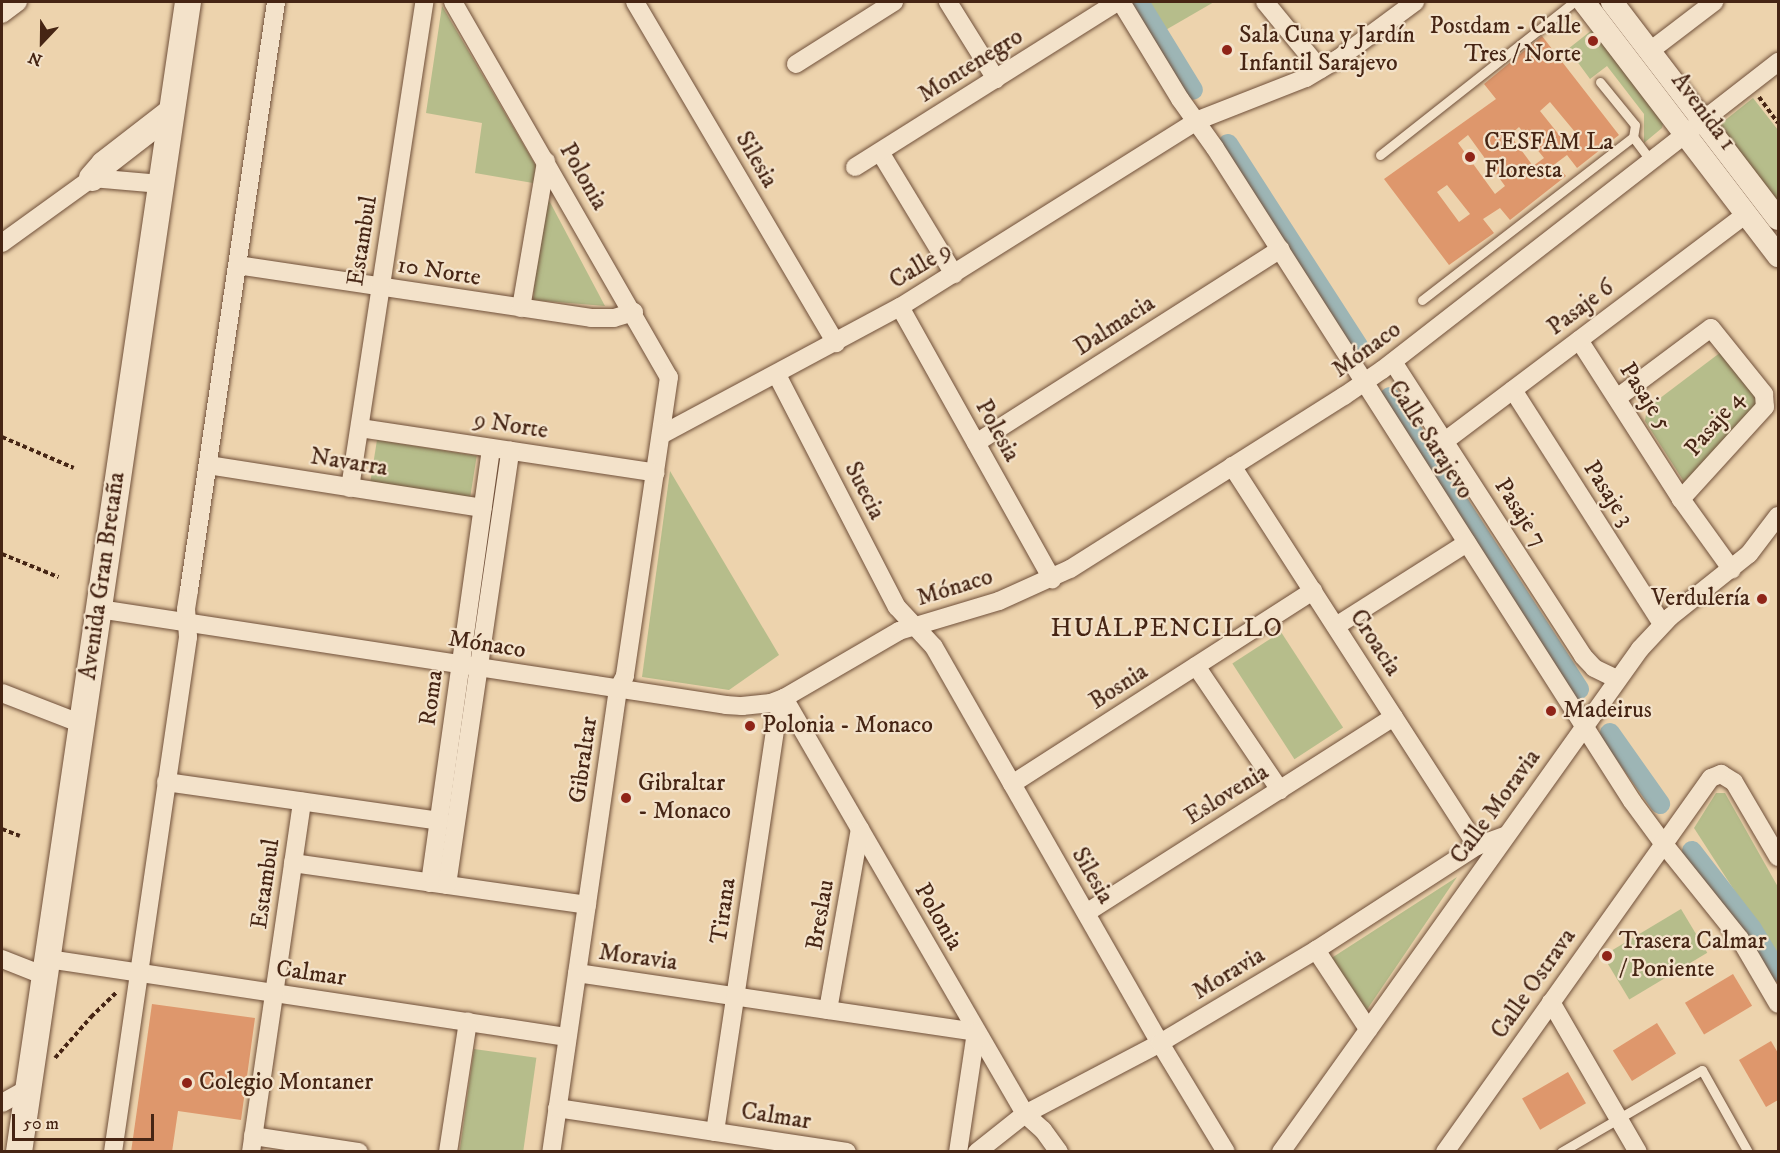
<!DOCTYPE html>
<meta charset="utf-8">
<style>
body{margin:0}
#map{position:relative;width:1780px;height:1153px;overflow:hidden;background:#edd3ad;font-family:"IM FELL DW Pica",serif}
div>[style]{position:absolute}
.green>*{inset:0;background:#b6bd8b;transform-origin:0 0}
.canal>*{height:20px;margin:-10px;padding:0 10px;transform-origin:10px;border-radius:10px;background:#9db5b5}
.building>*{inset:0;background:#de976c;transform-origin:0 0}
.path>*{height:4px;margin-top:-2px;transform-origin:0;background:repeating-linear-gradient(90deg,#462514 0 4.5px,transparent 0 7.5px)}
.roads{filter:drop-shadow(0 0 2px #70503a) drop-shadow(0 0 2px #70503a)}
.service>*{height:9px;margin:-4.5px;padding:0 4.5px;transform-origin:4.5px;border-radius:4.5px;background:#f3e2ca}
.minor>*{height:18px;margin:-9px;padding:0 9px;transform-origin:9px;border-radius:9px;background:#f3e2ca}
.tertiary>*{height:22px;margin:-11px;padding:0 11px;transform-origin:11px;border-radius:11px;background:#f3e2ca}
.secondary>*{height:26px;margin:-13px;padding:0 13px;transform-origin:13px;border-radius:13px;background:#f3e2ca}
.dots>*{width:16px;height:16px;translate:-50% -50%;box-sizing:border-box;border:3px solid #f3e2ca;border-radius:50%}
span{translate:-50% -50%;white-space:nowrap;text-align:center;line-height:1.15;-webkit-text-stroke:4.5px #f3e2ca;paint-order:stroke}
.poi-label{font-size:24px;color:#462514}
.right{translate:-100% -50%;text-align:right}
.left{translate:0 -50%;text-align:left}
.street-label{font-size:24px;color:#462514}
.neighbourhood-label{font-size:26px;color:#462514;letter-spacing:1.5px}
.frame{position:absolute;inset:0;border:3px solid #462514;pointer-events:none}
.north{position:absolute;left:12px;top:12px;width:60px;height:60px;-webkit-text-stroke:4px #f3e2ca;paint-order:stroke;rotate:202deg;font-size:16px;font-weight:700;line-height:24px;text-align:center;color:#462514}
.north::after{content:'';display:block;margin:auto;width:21px;height:27px;background:#462514;clip-path:polygon(50% 0,100% 100%,50% 72%,0 100%)}
.scale{position:absolute;left:12px;top:1114px;width:142px;height:27px;box-sizing:border-box;border:3px solid #462514;border-top:0;padding-left:8px;font-size:18px;line-height:21px;white-space:nowrap;color:#462514;-webkit-text-stroke:4px #f3e2ca;paint-order:stroke}
</style>
<div id="map">
<div class="green">
<div style="clip-path:polygon(1136px 2px,1214px 2px,1157px 35px)"></div>
<div style="clip-path:polygon(442px 6px,536px 166px,533px 183px,475px 173px,482px 123px,426px 113px)"></div>
<div style="clip-path:polygon(1597px 26px,1665px 114px,1662px 128px,1644px 143px,1644px 114px,1607px 66px,1590px 79px,1568px 49px)"></div>
<div style="clip-path:polygon(1753px 98px,1778px 130px,1778px 201px,1719px 125px)"></div>
<div style="clip-path:polygon(543px 189px,605px 306px,533px 300px)"></div>
<div style="clip-path:polygon(1721px 352px,1760px 394px,1759px 406px,1688px 488px,1645px 421px,1647px 408px)"></div>
<div style="left:377px;top:440px;width:101px;height:42px;rotate:9deg"></div>
<div style="clip-path:polygon(670px 471px,779px 655px,729px 690px,642px 677px)"></div>
<div style="left:1281px;top:632px;width:114px;height:58px;rotate:57deg"></div>
<div style="clip-path:polygon(1716px 793px,1725px 793px,1778px 887px,1778px 958px,1694px 828px)"></div>
<div style="clip-path:polygon(1457px 877px,1364px 1014px,1330px 959px)"></div>
<div style="left:1681px;top:909px;width:51px;height:91px;rotate:59deg"></div>
<div style="left:474px;top:1049px;width:63px;height:102px;rotate:8deg"></div>
</div>
<div class="canal">
<div style="left:1139px;top:2px;width:103px;rotate:58.5deg"></div>
<div style="left:1228px;top:144px;width:240px;rotate:57.2deg"></div>
<div style="left:1390px;top:397px;width:348px;rotate:57.1deg"></div>
<div style="left:1610px;top:733px;width:87px;rotate:54.8deg"></div>
<div style="left:1692px;top:851px;width:98px;rotate:52.4deg"></div>
<div style="left:1752px;top:929px;width:50px;rotate:58.8deg"></div>
</div>
<div class="building">
<div style="clip-path:polygon(evenodd,1542px 36px,1619px 135px,1577px 168px,1567px 155px,1555px 164px,1566px 176px,1510px 220px,1500px 208px,1483px 219px,1494px 233px,1449px 265px,1384px 179px,1496px 99px,1484px 84px,1542px 36px,1550px 102px,1575px 132px,1564px 141px,1540px 111px,1550px 102px,1542px 36px,1519px 127px,1544px 158px,1533px 166px,1510px 135px,1519px 127px,1542px 36px,1468px 135px,1505px 186px,1495px 194px,1458px 143px,1468px 135px,1542px 36px,1447px 185px,1470px 214px,1459px 222px,1437px 192px,1447px 185px)"></div>
<div style="left:1733px;top:974px;width:37px;height:56px;rotate:59deg"></div>
<div style="clip-path:polygon(152px 1004px,255px 1018px,241px 1120px,178px 1111px,172px 1152px,131px 1152px)"></div>
<div style="left:1657px;top:1023px;width:36px;height:52px;rotate:58deg"></div>
<div style="clip-path:polygon(1771px 1041px,1778px 1053px,1778px 1100px,1766px 1107px,1739px 1060px)"></div>
<div style="left:1568px;top:1072px;width:36px;height:53px;rotate:60deg"></div>
</div>
<div class="path">
<div style="left:1759px;top:97px;width:32px;rotate:54deg"></div>
<div style="left:2px;top:437px;width:78px;rotate:23.3deg"></div>
<div style="left:2px;top:554px;width:61px;rotate:22.3deg"></div>
<div style="left:2px;top:829px;width:19px;rotate:21deg"></div>
<div style="left:55px;top:1058px;width:55px;rotate:-48.7deg"></div>
<div style="left:91px;top:1017px;width:37px;rotate:-44deg"></div>
</div>
<div class="roads">
<div class="service">
<div style="left:1600px;top:82px;width:55px;rotate:50.9deg"></div>
<div style="left:1635px;top:125px;width:12px;rotate:99deg"></div>
<div style="left:1633px;top:137px;width:30px;rotate:53deg"></div>
<div style="left:1380px;top:155px;width:247px;rotate:-38.3deg"></div>
<div style="left:1422px;top:300px;width:267px;rotate:-37.7deg"></div>
<div style="left:1561px;top:1152px;width:163px;rotate:-30.2deg"></div>
<div style="left:1702px;top:1070px;width:94px;rotate:60.7deg"></div>
</div>
<div class="minor">
<div style="left:453px;top:2px;width:433px;rotate:60.1deg"></div>
<div style="left:669px;top:377px;width:302px;rotate:98.4deg"></div>
<div style="left:625px;top:676px;width:15px;rotate:118deg"></div>
<div style="left:618px;top:689px;width:468px;rotate:98.2deg"></div>
<div style="left:635px;top:2px;width:396px;rotate:59.5deg"></div>
<div style="left:948px;top:2px;width:91px;rotate:58.1deg"></div>
<div style="left:1121px;top:2px;width:114px;rotate:58.7deg"></div>
<div style="left:1180px;top:99px;width:60px;rotate:54.5deg"></div>
<div style="left:1215px;top:148px;width:775px;rotate:57.44deg"></div>
<div style="left:1632px;top:801px;width:52px;rotate:53.6deg"></div>
<div style="left:1663px;top:843px;width:123px;rotate:51.3deg"></div>
<div style="left:1740px;top:939px;width:75px;rotate:59.7deg"></div>
<div style="left:1265px;top:2px;width:87px;rotate:50.6deg"></div>
<div style="left:2px;top:14px;width:20px;rotate:-37deg"></div>
<div style="left:1650px;top:51px;width:81px;rotate:-37.4deg"></div>
<div style="left:796px;top:64px;width:116px;rotate:-32.3deg"></div>
<div style="left:880px;top:152px;width:143px;rotate:58.8deg"></div>
<div style="left:855px;top:167px;width:310px;rotate:-32.2deg"></div>
<div style="left:2px;top:243px;width:111px;rotate:-35.8deg"></div>
<div style="left:92px;top:178px;width:69px;rotate:5deg"></div>
<div style="left:237px;top:265px;width:358px;rotate:8.5deg"></div>
<div style="left:591px;top:318px;width:23px"></div>
<div style="left:614px;top:318px;width:21px;rotate:-17deg"></div>
<div style="left:900px;top:307px;width:312px;rotate:60.8deg"></div>
<div style="left:521px;top:308px;width:149px;rotate:-80.3deg"></div>
<div style="left:1579px;top:340px;width:189px;rotate:57.3deg"></div>
<div style="left:1681px;top:499px;width:87px;rotate:54.3deg"></div>
<div style="left:1393px;top:362px;width:350px;rotate:57.1deg"></div>
<div style="left:1583px;top:656px;width:16px;rotate:47deg"></div>
<div style="left:1594px;top:668px;width:25px;rotate:26deg"></div>
<div style="left:777px;top:375px;width:261px;rotate:62.7deg"></div>
<div style="left:897px;top:607px;width:54px;rotate:47.2deg"></div>
<div style="left:934px;top:647px;width:456px;rotate:60.3deg"></div>
<div style="left:1160px;top:1043px;width:127px;rotate:58.8deg"></div>
<div style="left:1513px;top:390px;width:277px;rotate:57.5deg"></div>
<div style="left:1617px;top:398px;width:117px;rotate:-36.7deg"></div>
<div style="left:1711px;top:328px;width:85px;rotate:51.2deg"></div>
<div style="left:1764px;top:394px;width:13px;rotate:86deg"></div>
<div style="left:1765px;top:407px;width:125px;rotate:132.4deg"></div>
<div style="left:360px;top:428px;width:299px;rotate:8.6deg"></div>
<div style="left:661px;top:435px;width:271px;rotate:-28.2deg"></div>
<div style="left:900px;top:307px;width:350px;rotate:-32.1deg"></div>
<div style="left:1196px;top:121px;width:118px;rotate:-21.4deg"></div>
<div style="left:1306px;top:78px;width:37px;rotate:-31deg"></div>
<div style="left:1338px;top:59px;width:96px;rotate:-36.5deg"></div>
<div style="left:1445px;top:441px;width:377px;rotate:-37deg"></div>
<div style="left:976px;top:443px;width:361px;rotate:-32.5deg"></div>
<div style="left:208px;top:465px;width:278px;rotate:8.9deg"></div>
<div style="left:1232px;top:466px;width:452px;rotate:57.2deg"></div>
<div style="left:350px;top:488px;width:492px;rotate:-81.3deg"></div>
<div style="left:99px;top:609px;width:634px;rotate:8.7deg"></div>
<div style="left:726px;top:705px;width:16px;rotate:4deg"></div>
<div style="left:742px;top:706px;width:29px;rotate:-6deg"></div>
<div style="left:771px;top:703px;width:14px;rotate:-21deg"></div>
<div style="left:784px;top:698px;width:133px;rotate:-30.2deg"></div>
<div style="left:899px;top:631px;width:104px;rotate:-16.7deg"></div>
<div style="left:999px;top:601px;width:78px;rotate:-24.3deg"></div>
<div style="left:1070px;top:569px;width:324px;rotate:-32.3deg"></div>
<div style="left:1344px;top:396px;width:46px;rotate:-34.4deg"></div>
<div style="left:1382px;top:370px;width:502px;rotate:-37.87deg"></div>
<div style="left:1336px;top:626px;width:155px;rotate:-32.4deg"></div>
<div style="left:1196px;top:666px;width:150px;rotate:55.9deg"></div>
<div style="left:2px;top:693px;width:86px;rotate:21.2deg"></div>
<div style="left:784px;top:698px;width:481px;rotate:59.9deg"></div>
<div style="left:1025px;top:1114px;width:24px;rotate:42deg"></div>
<div style="left:1043px;top:1130px;width:27px;rotate:54deg"></div>
<div style="left:166px;top:782px;width:276px;rotate:8.1deg"></div>
<div style="left:1012px;top:784px;width:358px;rotate:-32.7deg"></div>
<div style="left:293px;top:863px;width:297px;rotate:8.1deg"></div>
<div style="left:430px;top:883px;width:439px;rotate:-82deg"></div>
<div style="left:447px;top:885px;width:439px;rotate:-81.7deg"></div>
<div style="left:1086px;top:913px;width:365px;rotate:-32.5deg"></div>
<div style="left:1316px;top:950px;width:95px;rotate:56.6deg"></div>
<div style="left:2px;top:959px;width:46px;rotate:21.6deg"></div>
<div style="left:48px;top:959px;width:525px;rotate:8.55deg"></div>
<div style="left:577px;top:973px;width:403px;rotate:8.4deg"></div>
<div style="left:976px;top:1032px;width:121px;rotate:98.5deg"></div>
<div style="left:1551px;top:1002px;width:173px;rotate:59.9deg"></div>
<div style="left:828px;top:1010px;width:184px;rotate:-80deg"></div>
<div style="left:2px;top:1103px;width:31px;rotate:-29deg"></div>
<div style="left:557px;top:1108px;width:293px;rotate:8.6deg"></div>
<div style="left:715px;top:1132px;width:407px;rotate:-81.5deg"></div>
<div style="left:775px;top:729px;width:32px;rotate:-74deg"></div>
<div style="left:253px;top:1136px;width:107px;rotate:8.6deg"></div>
<div style="left:113px;top:1152px;width:520px;rotate:-81.71deg"></div>
<div style="left:188px;top:637px;width:28px;rotate:-94deg"></div>
<div style="left:186px;top:609px;width:19px;rotate:-81deg"></div>
<div style="left:189px;top:590px;width:594px;rotate:-81.58deg"></div>
<div style="left:251px;top:1152px;width:354px;rotate:-81.7deg"></div>
<div style="left:448px;top:1152px;width:132px;rotate:-81.3deg"></div>
<div style="left:977px;top:1152px;width:61px;rotate:-38.4deg"></div>
<div style="left:1025px;top:1114px;width:153px;rotate:-27.7deg"></div>
<div style="left:1160px;top:1043px;width:182px;rotate:-30.8deg"></div>
<div style="left:1316px;top:950px;width:192px;rotate:-32.9deg"></div>
<div style="left:1477px;top:846px;width:30px;rotate:-20deg"></div>
<div style="left:1281px;top:1152px;width:618px;rotate:-54.48deg"></div>
<div style="left:1640px;top:649px;width:44px;rotate:-46.8deg"></div>
<div style="left:1670px;top:617px;width:101px;rotate:-38.6deg"></div>
<div style="left:1749px;top:554px;width:48px;rotate:-52.7deg"></div>
<div style="left:1445px;top:1152px;width:459px;rotate:-54.6deg"></div>
<div style="left:1711px;top:778px;width:11px;rotate:-22deg"></div>
<div style="left:1721px;top:774px;width:15px;rotate:32deg"></div>
<div style="left:1734px;top:782px;width:87px;rotate:59.6deg"></div>
</div>
<div class="tertiary">
<div style="left:1584px;top:2px;width:320px;rotate:52.6deg"></div>
<div style="left:1612px;top:2px;width:273px;rotate:52.6deg"></div>
</div>
<div class="secondary">
<div style="left:92px;top:178px;width:18px;rotate:-49deg"></div>
<div style="left:104px;top:164px;width:85px;rotate:-37.8deg"></div>
<div style="left:19px;top:1152px;width:1162px;rotate:-81.64deg"></div>
</div>
</div>
<div class="dots">
<div style="left:1593px;top:41px;background:#8f2418"></div>
<div style="left:1227px;top:50px;background:#8f2418"></div>
<div style="left:1470px;top:157px;background:#8f2418"></div>
<div style="left:1762px;top:599px;background:#8f2418"></div>
<div style="left:1551px;top:711px;background:#8f2418"></div>
<div style="left:750px;top:726px;background:#8f2418"></div>
<div style="left:626px;top:798px;background:#8f2418"></div>
<div style="left:1607px;top:956px;background:#8f2418"></div>
<div style="left:187px;top:1083px;background:#8f2418"></div>
</div>
<div class="poi-label">
<span class="right" style="left:1581px;top:41px">Postdam - Calle<br>Tres / Norte</span>
<span class="left" style="left:1239px;top:50px">Sala Cuna y Jardín<br>Infantil Sarajevo</span>
<span class="left" style="left:1484px;top:157px">CESFAM La<br>Floresta</span>
<span class="right" style="left:1750px;top:599px">Verdulería</span>
<span class="left" style="left:1563px;top:711px">Madeirus</span>
<span class="left" style="left:762px;top:726px">Polonia - Monaco</span>
<span class="left" style="left:638px;top:798px">Gibraltar<br>- Monaco</span>
<span class="left" style="left:1619px;top:956px">Trasera Calmar<br>/ Poniente</span>
<span class="left" style="left:199px;top:1083px">Colegio Montaner</span>
</div>
<div class="street-label">
<span style="left:971px;top:66px;rotate:-32deg">Montenegro</span>
<span style="left:1703px;top:112px;rotate:53deg">Avenida 1</span>
<span style="left:756px;top:160px;rotate:60deg">Silesia</span>
<span style="left:583px;top:177px;rotate:60deg">Polonia</span>
<span style="left:363px;top:241px;rotate:-81deg">Estambul</span>
<span style="left:921px;top:266px;rotate:-31deg">Calle 9</span>
<span style="left:439px;top:272px;rotate:9deg">10 Norte</span>
<span style="left:1581px;top:308px;rotate:-37deg">Pasaje 6</span>
<span style="left:1115px;top:326px;rotate:-33deg">Dalmacia</span>
<span style="left:1367px;top:350px;rotate:-36deg">Mónaco</span>
<span style="left:1645px;top:397px;rotate:57deg">Pasaje 5</span>
<span style="left:1715px;top:424px;rotate:-50deg">Pasaje 4</span>
<span style="left:511px;top:426px;rotate:9deg">9 Norte</span>
<span style="left:997px;top:431px;rotate:61deg">Polesia</span>
<span style="left:1430px;top:440px;rotate:57deg">Calle Sarajevo</span>
<span style="left:349px;top:463px;rotate:9deg">Navarra</span>
<span style="left:864px;top:491px;rotate:63deg">Suecia</span>
<span style="left:1608px;top:494px;rotate:57deg">Pasaje 3</span>
<span style="left:1520px;top:513px;rotate:57deg">Pasaje 7</span>
<span style="left:103px;top:576px;rotate:-82deg">Avenida Gran Bretaña</span>
<span style="left:955px;top:588px;rotate:-17deg">Mónaco</span>
<span style="left:1375px;top:643px;rotate:57deg">Croacia</span>
<span style="left:487px;top:645px;rotate:9deg">Mónaco</span>
<span style="left:1119px;top:687px;rotate:-33deg">Bosnia</span>
<span style="left:432px;top:698px;rotate:-82deg">Roma</span>
<span style="left:584px;top:760px;rotate:-82deg">Gibraltar</span>
<span style="left:1227px;top:795px;rotate:-32deg">Eslovenia</span>
<span style="left:1496px;top:807px;rotate:-54deg">Calle Moravia</span>
<span style="left:1092px;top:876px;rotate:60deg">Silesia</span>
<span style="left:266px;top:884px;rotate:-82deg">Estambul</span>
<span style="left:724px;top:911px;rotate:-82deg">Tirana</span>
<span style="left:821px;top:915px;rotate:-80deg">Breslau</span>
<span style="left:938px;top:917px;rotate:60deg">Polonia</span>
<span style="left:638px;top:958px;rotate:8deg">Moravia</span>
<span style="left:311px;top:974px;rotate:8deg">Calmar</span>
<span style="left:1229px;top:974px;rotate:-31deg">Moravia</span>
<span style="left:1534px;top:984px;rotate:-55deg">Calle Ostrava</span>
<span style="left:776px;top:1117px;rotate:9deg">Calmar</span>
</div>
<div class="neighbourhood-label">
<span style="left:1167px;top:629px">HUALPENCILLO</span>
</div>
<div class="frame"></div>
<div class="north">N</div>
<div class="scale">50 m</div>
</div>
